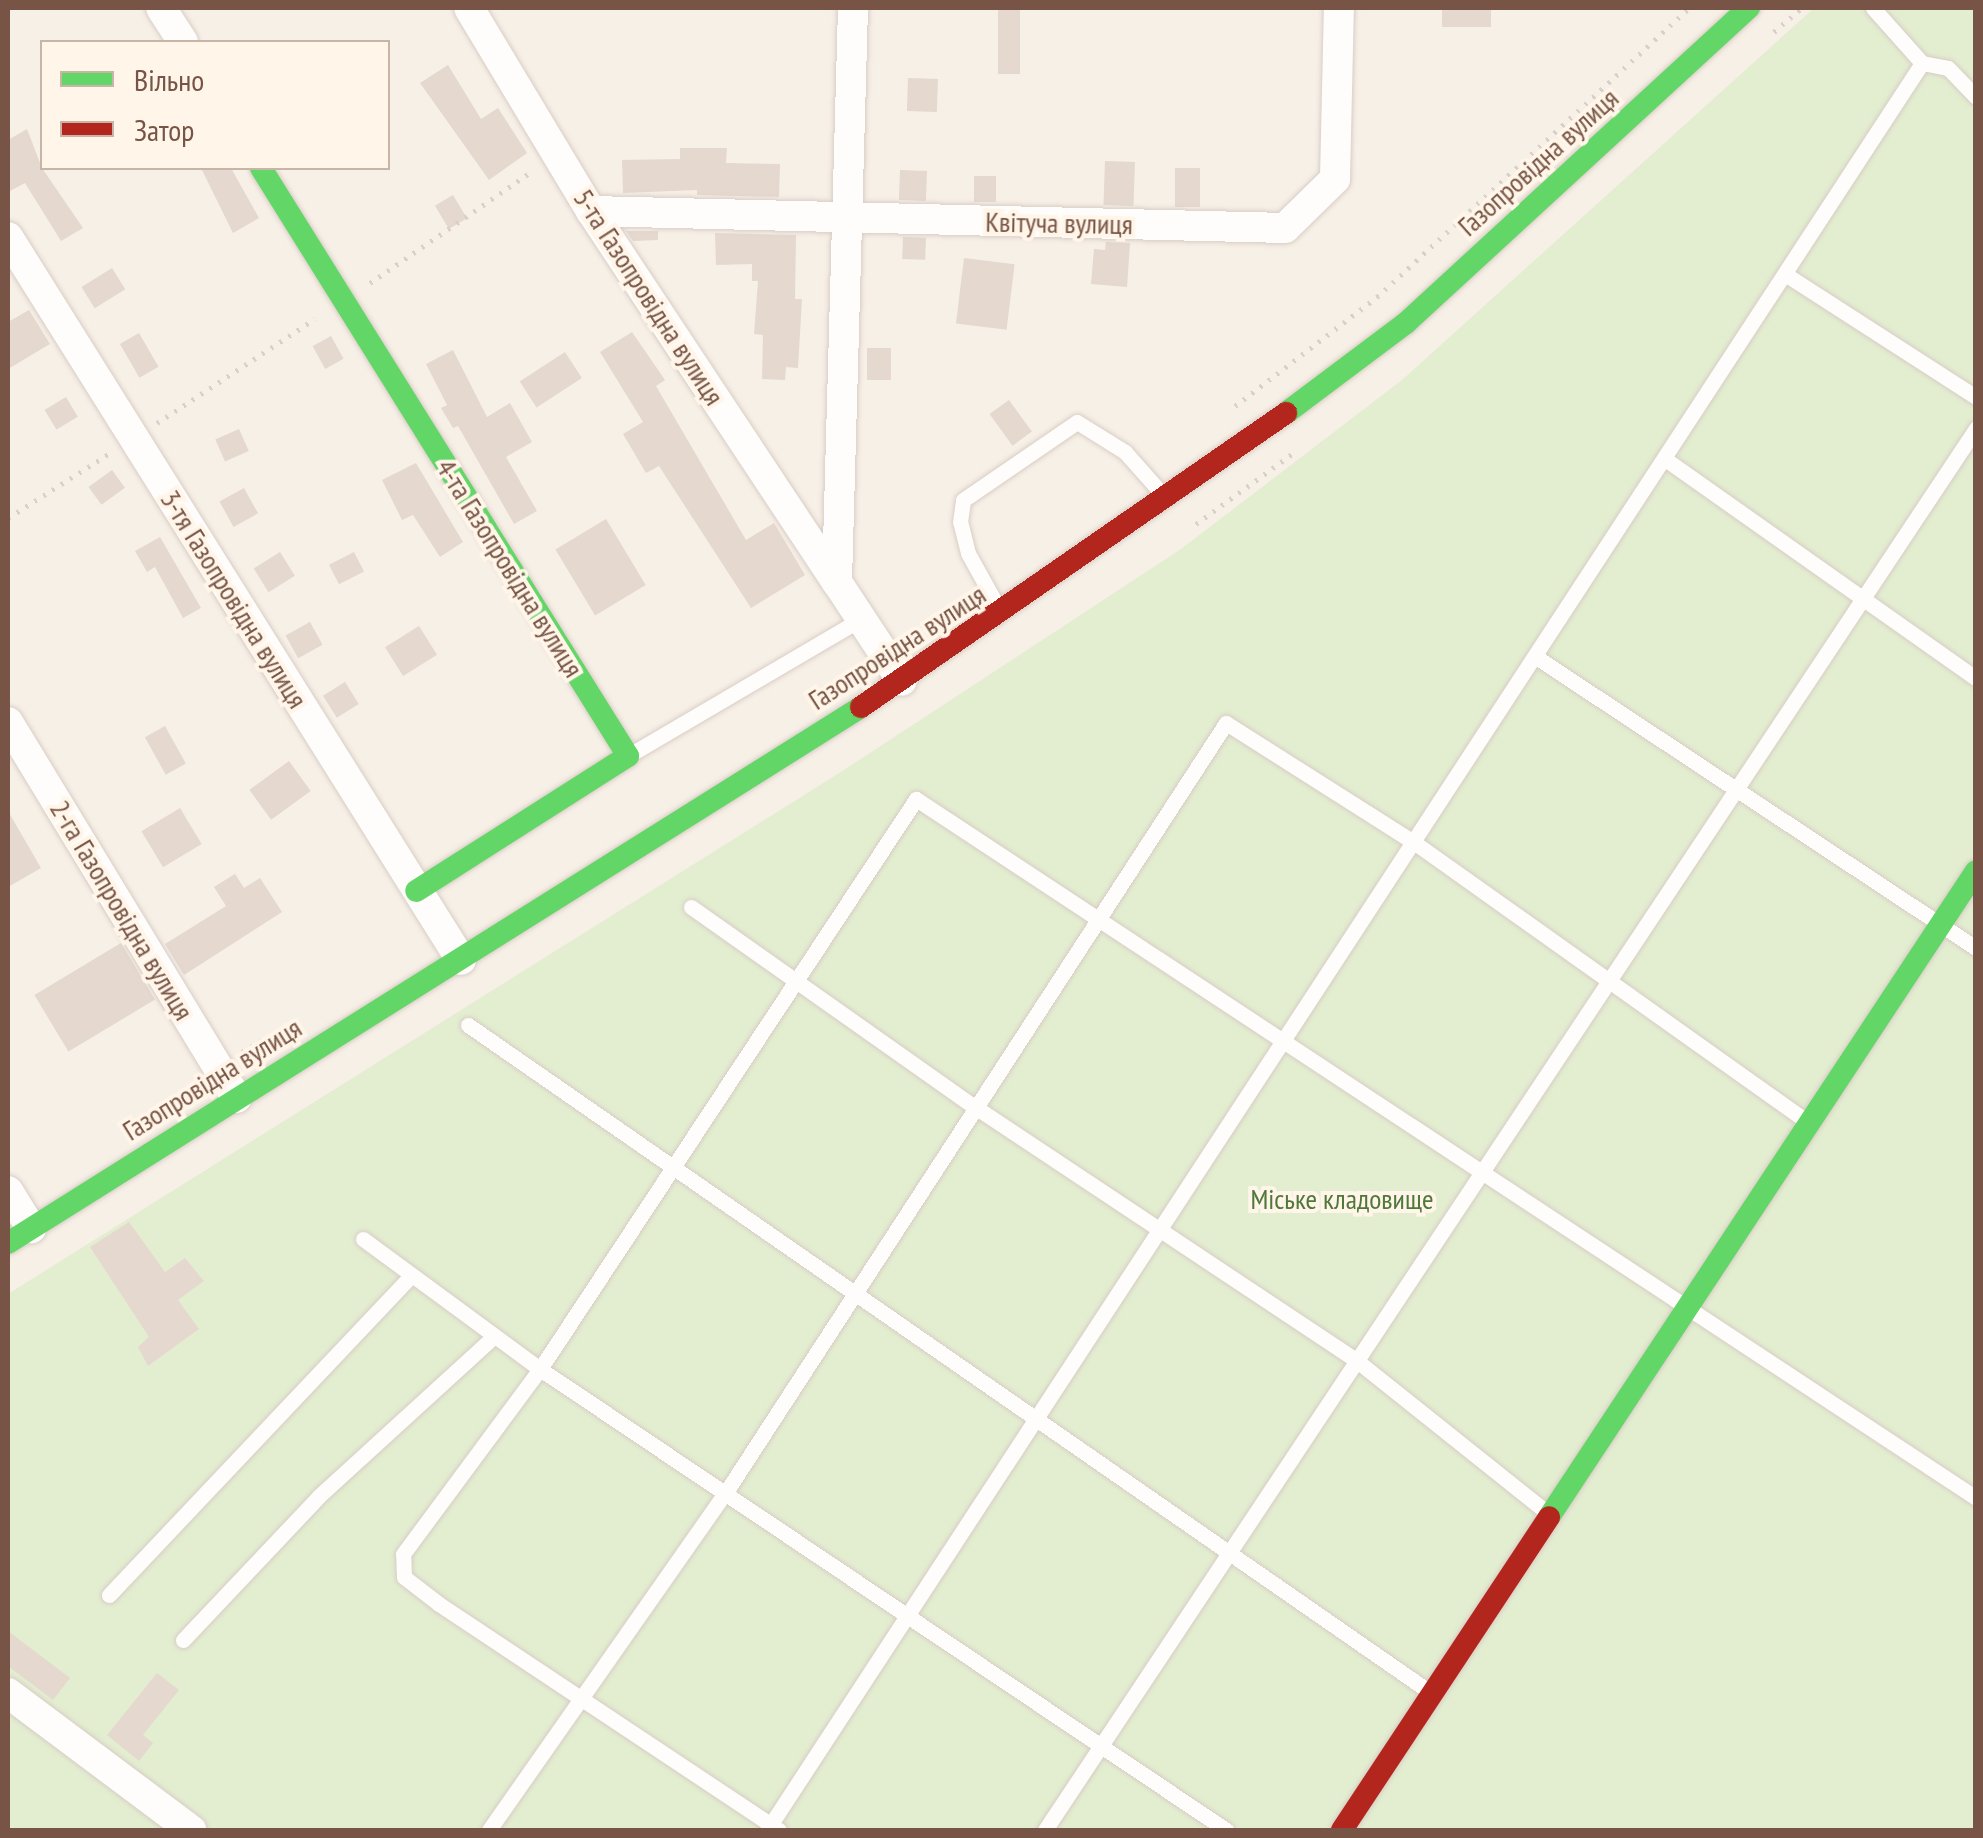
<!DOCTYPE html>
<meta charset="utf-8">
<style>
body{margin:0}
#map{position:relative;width:1983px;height:1838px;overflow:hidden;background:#f7f0e7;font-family:"PT Sans Narrow",sans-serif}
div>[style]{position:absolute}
.green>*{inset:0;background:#e3eed0}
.building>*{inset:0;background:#e4d8cf;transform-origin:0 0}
.path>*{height:5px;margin-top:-2.5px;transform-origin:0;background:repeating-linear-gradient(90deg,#dad0ca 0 2.5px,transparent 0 10.5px)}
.roads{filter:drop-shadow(0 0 2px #d8cdc5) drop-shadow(0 0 2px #d8cdc5)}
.lane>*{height:15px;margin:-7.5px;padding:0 7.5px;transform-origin:7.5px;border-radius:7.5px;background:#fefdfb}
.street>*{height:30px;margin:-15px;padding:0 15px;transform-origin:15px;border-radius:15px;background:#fefdfb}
.fast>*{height:22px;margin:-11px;padding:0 11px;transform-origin:11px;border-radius:11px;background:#63d668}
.jam>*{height:22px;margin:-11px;padding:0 11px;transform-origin:11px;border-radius:11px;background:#b3261e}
span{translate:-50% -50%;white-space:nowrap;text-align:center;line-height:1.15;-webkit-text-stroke:8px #fff5e8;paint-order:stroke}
.street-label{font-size:28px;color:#775445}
.park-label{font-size:28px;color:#50783a}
.frame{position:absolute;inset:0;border:10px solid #775445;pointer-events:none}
.legend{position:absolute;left:40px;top:40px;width:350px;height:130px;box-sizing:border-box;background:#fff5e8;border:2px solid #c9b5a7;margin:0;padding:12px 18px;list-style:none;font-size:30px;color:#775445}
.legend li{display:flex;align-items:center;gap:20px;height:50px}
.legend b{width:50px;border:2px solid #c9b5a7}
</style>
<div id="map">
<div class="green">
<div style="clip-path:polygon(1814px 8px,1975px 8px,1975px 1830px,8px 1830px,8px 1294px,844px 770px,1181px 549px,1402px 380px)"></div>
</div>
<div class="building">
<div style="left:998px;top:8px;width:22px;height:66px"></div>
<div style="left:1442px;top:8px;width:49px;height:19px"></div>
<div style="clip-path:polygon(448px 65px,481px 119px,498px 108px,527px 153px,489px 180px,420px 83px)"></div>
<div style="left:908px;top:78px;width:30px;height:33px;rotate:2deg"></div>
<div style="clip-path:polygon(27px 129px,42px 168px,83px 228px,61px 241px,25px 183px,8px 192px,8px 140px)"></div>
<div style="clip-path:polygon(680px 148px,727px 148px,726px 163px,780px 164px,779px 197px,697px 195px,697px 190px,623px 193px,622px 160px,680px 159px)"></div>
<div style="left:1105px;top:161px;width:30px;height:44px;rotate:2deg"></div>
<div style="clip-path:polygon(201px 168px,231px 168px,259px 218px,233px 233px)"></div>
<div style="left:1175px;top:168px;width:25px;height:39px"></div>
<div style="left:900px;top:170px;width:27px;height:30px;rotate:2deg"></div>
<div style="left:974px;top:176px;width:22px;height:26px"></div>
<div style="left:453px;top:195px;width:27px;height:21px;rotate:59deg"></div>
<div style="clip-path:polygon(626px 231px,658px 231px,658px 240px,633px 241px)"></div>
<div style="clip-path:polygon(715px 233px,796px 235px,795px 299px,802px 299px,798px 368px,786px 367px,785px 380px,762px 379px,763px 335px,754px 334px,758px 281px,752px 281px,752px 264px,716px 265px)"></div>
<div style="left:903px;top:237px;width:23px;height:22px;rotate:2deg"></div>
<div style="clip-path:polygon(1106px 242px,1130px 243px,1127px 287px,1091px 284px,1094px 249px,1105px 250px)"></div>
<div style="left:964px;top:258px;width:51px;height:66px;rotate:7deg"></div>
<div style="left:112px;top:268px;width:25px;height:36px;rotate:58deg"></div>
<div style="clip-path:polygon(29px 310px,50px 344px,8px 369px,8px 322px)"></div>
<div style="clip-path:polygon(632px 332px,665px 380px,656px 386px,746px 540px,774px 523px,805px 575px,751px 608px,659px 466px,646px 473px,623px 434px,643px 422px,600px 352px)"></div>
<div style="left:139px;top:333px;width:39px;height:22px;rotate:60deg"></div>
<div style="left:331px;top:336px;width:26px;height:21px;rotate:61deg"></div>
<div style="left:867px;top:348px;width:24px;height:32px"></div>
<div style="clip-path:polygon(453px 350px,487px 417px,510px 403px,532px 442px,506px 457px,537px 511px,514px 524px,458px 426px,453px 428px,441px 408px,447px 405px,426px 364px)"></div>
<div style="left:565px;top:352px;width:31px;height:54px;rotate:57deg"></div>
<div style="left:66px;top:397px;width:23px;height:25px;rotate:59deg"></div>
<div style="left:1009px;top:400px;width:39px;height:24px;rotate:54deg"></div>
<div style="left:239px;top:429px;width:24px;height:26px;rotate:66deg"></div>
<div style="clip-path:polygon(416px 463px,463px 542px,440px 557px,413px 515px,402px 520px,382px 480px)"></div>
<div style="left:112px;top:470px;width:22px;height:29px;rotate:54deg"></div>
<div style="left:244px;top:488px;width:29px;height:28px;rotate:61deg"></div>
<div style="left:606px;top:519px;width:77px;height:59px;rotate:59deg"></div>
<div style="clip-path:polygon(160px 537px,201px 608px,183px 618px,155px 567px,147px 572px,135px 551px)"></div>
<div style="left:280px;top:552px;width:28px;height:31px;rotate:58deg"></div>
<div style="left:354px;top:552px;width:22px;height:28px;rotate:63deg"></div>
<div style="left:310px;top:622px;width:26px;height:28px;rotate:61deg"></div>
<div style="left:419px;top:626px;width:34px;height:40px;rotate:58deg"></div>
<div style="left:345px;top:682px;width:26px;height:26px;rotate:58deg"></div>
<div style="left:165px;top:726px;width:43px;height:23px;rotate:61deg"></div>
<div style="left:289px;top:761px;width:37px;height:49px;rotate:54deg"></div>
<div style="left:180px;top:808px;width:42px;height:45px;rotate:59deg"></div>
<div style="clip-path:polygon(8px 811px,41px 868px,8px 887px)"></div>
<div style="clip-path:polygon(235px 874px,244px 888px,260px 878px,282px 912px,184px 975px,165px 944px,226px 906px,214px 887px)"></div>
<div style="left:121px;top:943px;width:66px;height:101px;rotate:59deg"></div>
<div style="clip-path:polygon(129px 1222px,165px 1272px,185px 1258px,204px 1281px,178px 1300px,199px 1329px,148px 1366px,138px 1347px,149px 1337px,90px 1247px)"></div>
<div style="clip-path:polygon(8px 1631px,70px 1678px,53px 1700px,8px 1666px)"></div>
<div style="clip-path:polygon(157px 1673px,179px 1690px,143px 1735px,153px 1743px,139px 1761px,107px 1735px)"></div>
</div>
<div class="path">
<div style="left:1774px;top:32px;width:37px;rotate:-41deg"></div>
<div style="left:370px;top:283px;width:199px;rotate:-34.6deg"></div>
<div style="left:1235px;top:406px;width:179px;rotate:-37.5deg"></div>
<div style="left:1377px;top:297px;width:425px;rotate:-42.8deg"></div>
<div style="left:157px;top:423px;width:189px;rotate:-33.4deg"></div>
<div style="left:8px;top:518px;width:121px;rotate:-32.5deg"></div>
<div style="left:1196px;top:524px;width:119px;rotate:-36.1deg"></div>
<div style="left:242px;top:1052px;width:24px;rotate:-30deg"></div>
</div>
<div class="roads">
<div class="lane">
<div style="left:1873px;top:8px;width:74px;rotate:48.3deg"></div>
<div style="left:1922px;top:63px;width:26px;rotate:11deg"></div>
<div style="left:1948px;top:68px;width:40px;rotate:46deg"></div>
<div style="left:1785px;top:274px;width:227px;rotate:32.8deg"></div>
<div style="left:1665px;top:459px;width:380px;rotate:35.2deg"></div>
<div style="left:999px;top:609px;width:64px;rotate:-119deg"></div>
<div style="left:968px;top:553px;width:32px;rotate:-104deg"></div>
<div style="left:960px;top:522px;width:22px;rotate:-82deg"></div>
<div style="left:963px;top:500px;width:138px;rotate:-34.4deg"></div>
<div style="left:1077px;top:422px;width:57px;rotate:32deg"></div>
<div style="left:1125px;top:452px;width:60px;rotate:48.4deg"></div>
<div style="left:1536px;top:657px;width:528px;rotate:33.48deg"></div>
<div style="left:631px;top:754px;width:267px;rotate:-30.4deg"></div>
<div style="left:691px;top:907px;width:344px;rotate:35.2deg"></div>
<div style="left:972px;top:1105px;width:461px;rotate:33.6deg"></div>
<div style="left:1356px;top:1360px;width:246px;rotate:38.6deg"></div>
<div style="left:468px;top:1025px;width:1171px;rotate:34.74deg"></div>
<div style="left:363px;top:1239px;width:220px;rotate:36.3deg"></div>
<div style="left:540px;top:1369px;width:827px;rotate:33.9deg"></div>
<div style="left:109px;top:1595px;width:439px;rotate:-46.6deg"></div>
<div style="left:183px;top:1640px;width:198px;rotate:-46.6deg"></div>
<div style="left:319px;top:1496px;width:237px;rotate:-42.4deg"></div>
<div style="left:489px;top:1830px;width:413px;rotate:-55deg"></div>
<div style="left:726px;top:1492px;width:917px;rotate:-56.97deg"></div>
<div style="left:1226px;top:723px;width:224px;rotate:32.4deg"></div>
<div style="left:1415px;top:843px;width:482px;rotate:35.4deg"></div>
<div style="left:767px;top:1830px;width:2111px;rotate:-56.83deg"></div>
<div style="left:779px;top:1830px;width:408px;rotate:-146.4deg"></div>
<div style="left:439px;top:1604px;width:44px;rotate:-142.4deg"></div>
<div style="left:404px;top:1577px;width:23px;rotate:-92deg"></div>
<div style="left:403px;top:1554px;width:230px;rotate:-53.5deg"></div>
<div style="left:540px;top:1369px;width:683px;rotate:-56.59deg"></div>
<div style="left:916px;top:799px;width:1270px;rotate:33.4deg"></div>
<div style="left:1045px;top:1830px;width:1683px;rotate:-56.41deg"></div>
</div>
<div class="street">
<div style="left:161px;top:8px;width:40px;rotate:57.1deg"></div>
<div style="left:469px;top:8px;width:237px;rotate:59deg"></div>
<div style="left:591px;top:211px;width:445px;rotate:56.5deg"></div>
<div style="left:853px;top:8px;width:574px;rotate:91.6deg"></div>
<div style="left:837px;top:582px;width:118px;rotate:56.7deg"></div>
<div style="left:591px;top:211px;width:694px;rotate:1.4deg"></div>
<div style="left:1285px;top:228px;width:70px;rotate:-44.4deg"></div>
<div style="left:1335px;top:179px;width:171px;rotate:-88.7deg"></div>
<div style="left:8px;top:237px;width:853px;rotate:57.93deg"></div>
<div style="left:8px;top:722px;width:440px;rotate:58.7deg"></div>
<div style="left:8px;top:1191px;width:44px;rotate:58.1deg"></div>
<div style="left:8px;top:1693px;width:229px;rotate:36.8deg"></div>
</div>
<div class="fast">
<div style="left:261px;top:168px;width:693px;rotate:58.03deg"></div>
<div style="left:628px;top:756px;width:251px;rotate:147.5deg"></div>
<div style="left:1286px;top:413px;width:150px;rotate:-36.9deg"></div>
<div style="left:1406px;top:323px;width:466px;rotate:-42.6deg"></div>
<div style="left:8px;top:1243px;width:1007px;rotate:-32.14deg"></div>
<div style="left:1549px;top:1517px;width:774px;rotate:-56.54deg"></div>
</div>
<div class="jam">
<div style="left:861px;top:707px;width:517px;rotate:-34.67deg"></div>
<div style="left:1342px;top:1830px;width:375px;rotate:-56.5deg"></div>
</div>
</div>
<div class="street-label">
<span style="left:1538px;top:162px;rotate:-42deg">Газопровідна вулиця</span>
<span style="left:1059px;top:223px;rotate:1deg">Квітуча вулиця</span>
<span style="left:649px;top:297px;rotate:57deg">5-та Газопровідна вулиця</span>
<span style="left:510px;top:568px;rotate:58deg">4-та Газопровідна вулиця</span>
<span style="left:234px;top:599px;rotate:58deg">3-тя Газопровідна вулиця</span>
<span style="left:897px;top:647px;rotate:-33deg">Газопровідна вулиця</span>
<span style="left:122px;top:910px;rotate:59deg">2-га Газопровідна вулиця</span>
<span style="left:212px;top:1079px;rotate:-32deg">Газопровідна вулиця</span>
</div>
<div class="park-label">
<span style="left:1342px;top:1199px">Міське кладовище</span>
</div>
<div class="frame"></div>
<ul class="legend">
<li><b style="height:12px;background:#63d668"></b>Вільно</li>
<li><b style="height:12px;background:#b3261e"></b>Затор</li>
</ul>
</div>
